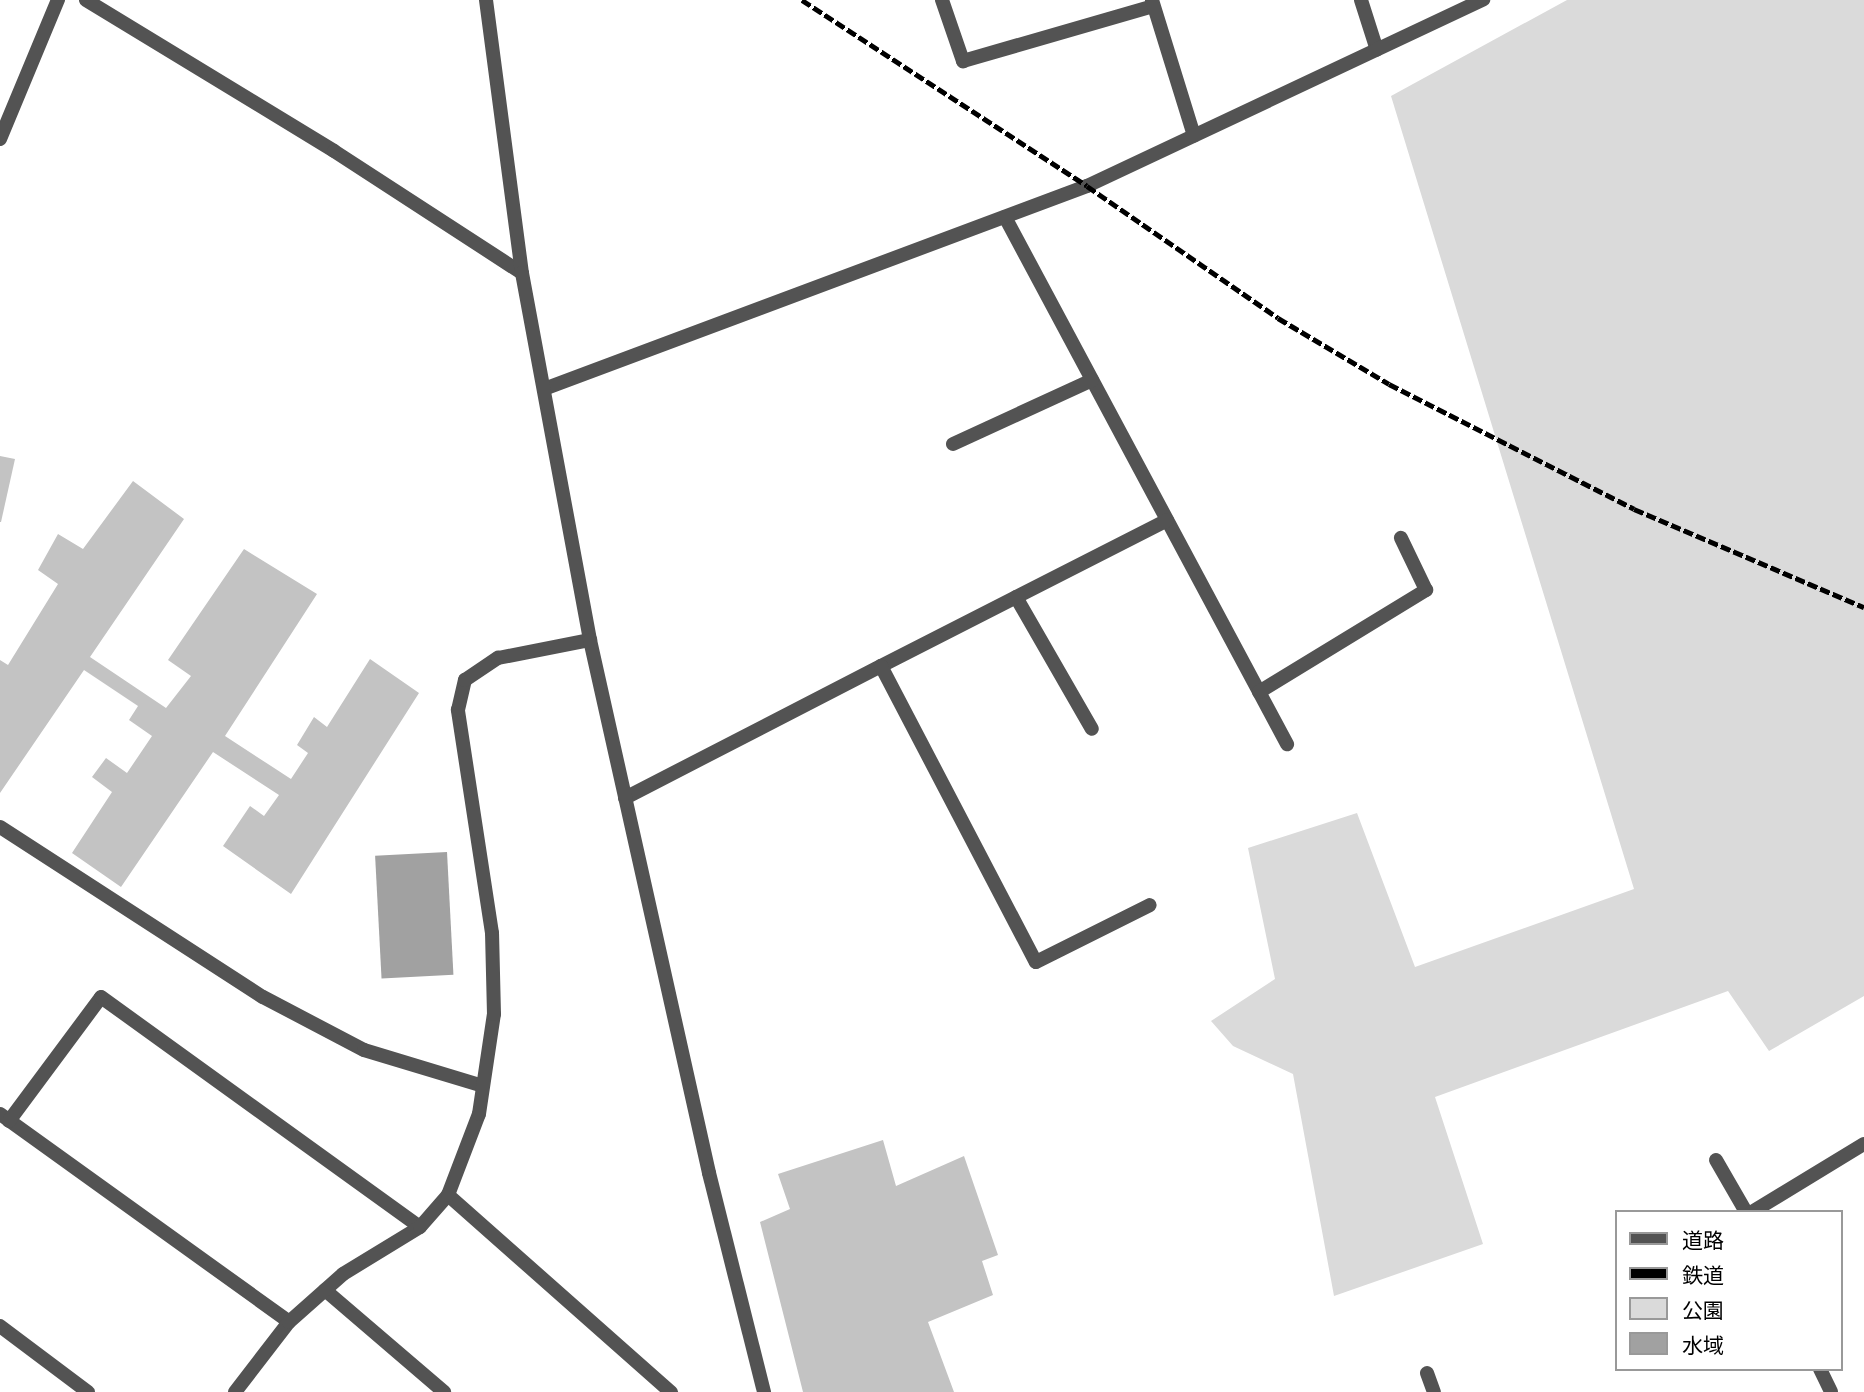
<!DOCTYPE html>
<meta charset="utf-8">
<style>
body{margin:0}
#map{position:relative;width:1864px;height:1392px;overflow:hidden;background:#fff;font-family:Ubuntu,"Noto Sans JP",sans-serif}
div>[style]{position:absolute}
.green>*{inset:0;background:#dadada}
.water>*{inset:0;background:#a1a1a1;transform-origin:0 0}
.building>*{inset:0;background:#c3c3c3}
.service>*{height:14px;margin:-7px;padding:0 7px;transform-origin:7px;border-radius:7px;background:#535353}
.minor>*{height:14px;margin:-7px;padding:0 7px;transform-origin:7px;border-radius:7px;background:#535353}
.tertiary>*{height:14px;margin:-7px;padding:0 7px;transform-origin:7px;border-radius:7px;background:#535353}
.rail>*{height:5px;margin-top:-2.5px;transform-origin:0;background:repeating-linear-gradient(90deg,#000 0 10px,transparent 0 13.5px)}
span{translate:-50% -50%;white-space:nowrap;text-align:center;line-height:1.15;-webkit-text-stroke:5px #fff;paint-order:stroke}
.legend{position:absolute;left:1615px;top:1210px;width:228px;height:161px;box-sizing:border-box;background:#fff;border:2px solid #999;margin:0;padding:9px 12px;list-style:none;font-size:21px;color:#000}
.legend li{display:flex;align-items:center;gap:14px;height:35px}
.legend b{width:35px;border:2px solid #999}
</style>
<div id="map">
<div class="green">
<div style="clip-path:polygon(1567px 0,1864px 0,1864px 996px,1769px 1051px,1728px 991px,1435px 1097px,1483px 1244px,1334px 1296px,1293px 1074px,1233px 1046px,1211px 1021px,1275px 979px,1248px 848px,1357px 813px,1415px 967px,1634px 889px,1391px 96px)"></div>
</div>
<div class="water">
<div style="left:447px;top:852px;width:123px;height:72px;rotate:87deg"></div>
</div>
<div class="building">
<div style="clip-path:polygon(0 456px,15px 459px,1px 522px,0 522px)"></div>
<div style="clip-path:polygon(133px 481px,184px 519px,90px 657px,166px 708px,191px 676px,168px 660px,244px 549px,317px 594px,225px 736px,291px 779px,308px 753px,297px 745px,314px 717px,327px 727px,370px 659px,419px 693px,291px 894px,223px 846px,250px 806px,264px 816px,279px 795px,213px 752px,121px 887px,72px 853px,112px 792px,92px 777px,106px 758px,127px 773px,152px 736px,129px 720px,138px 706px,84px 670px,0 793px,0 660px,8px 665px,58px 584px,38px 570px,58px 534px,83px 549px)"></div>
<div style="clip-path:polygon(883px 1140px,896px 1186px,964px 1156px,998px 1255px,982px 1261px,993px 1295px,928px 1322px,954px 1392px,803px 1392px,760px 1222px,790px 1209px,778px 1174px)"></div>
</div>
<div class="service">
<div style="left:1005px;top:217px;width:598px;rotate:61.85deg"></div>
<div style="left:953px;top:444px;width:153px;rotate:-24.7deg"></div>
<div style="left:1016px;top:597px;width:152px;rotate:60.1deg"></div>
<div style="left:881px;top:666px;width:321px;rotate:-27deg"></div>
<div style="left:1259px;top:692px;width:196px;rotate:-31.4deg"></div>
<div style="left:1426px;top:590px;width:58px;rotate:-115.7deg"></div>
<div style="left:0;top:827px;width:313px;rotate:32.9deg"></div>
<div style="left:263px;top:997px;width:114px;rotate:27.7deg"></div>
<div style="left:364px;top:1050px;width:124px;rotate:16.8deg"></div>
<div style="left:448px;top:1195px;width:298px;rotate:41.5deg"></div>
<div style="left:325px;top:1290px;width:157px;rotate:40.6deg"></div>
</div>
<div class="minor">
<div style="left:942px;top:0;width:65px;rotate:71deg"></div>
<div style="left:963px;top:61px;width:198px;rotate:-16.1deg"></div>
<div style="left:1152px;top:0;width:142px;rotate:72.8deg"></div>
<div style="left:1361px;top:0;width:52px;rotate:72.3deg"></div>
<div style="left:544px;top:389px;width:580px;rotate:-20.5deg"></div>
<div style="left:1087px;top:186px;width:438px;rotate:-25.2deg"></div>
<div style="left:625px;top:798px;width:288px;rotate:-27.3deg"></div>
<div style="left:881px;top:666px;width:334px;rotate:62.4deg"></div>
<div style="left:1036px;top:962px;width:127px;rotate:-26.6deg"></div>
<div style="left:0;top:1114px;width:356px;rotate:35.7deg"></div>
<div style="left:9px;top:1121px;width:154px;rotate:-53.4deg"></div>
<div style="left:101px;top:997px;width:393px;rotate:35.8deg"></div>
<div style="left:1716px;top:1160px;width:60px;rotate:60deg"></div>
<div style="left:1752px;top:1212px;width:131px;rotate:-31.3deg"></div>
<div style="left:0;top:1326px;width:110px;rotate:36.9deg"></div>
<div style="left:1820px;top:1369px;width:25px;rotate:64deg"></div>
<div style="left:1427px;top:1373px;width:20px;rotate:70deg"></div>
<div style="left:235px;top:1392px;width:88px;rotate:-52.4deg"></div>
<div style="left:289px;top:1322px;width:72px;rotate:-41.6deg"></div>
<div style="left:343px;top:1274px;width:90px;rotate:-31.4deg"></div>
<div style="left:420px;top:1227px;width:43px;rotate:-48.8deg"></div>
<div style="left:448px;top:1195px;width:87px;rotate:-69.1deg"></div>
<div style="left:479px;top:1114px;width:101px;rotate:-81.5deg"></div>
<div style="left:494px;top:1014px;width:81px;rotate:-91.4deg"></div>
<div style="left:492px;top:933px;width:226px;rotate:-98.7deg"></div>
<div style="left:458px;top:710px;width:31px;rotate:-77deg"></div>
<div style="left:465px;top:680px;width:40px;rotate:-34deg"></div>
<div style="left:498px;top:658px;width:94px;rotate:-11.1deg"></div>
</div>
<div class="tertiary">
<div style="left:86px;top:0;width:290px;rotate:31.3deg"></div>
<div style="left:334px;top:151px;width:224px;rotate:33deg"></div>
<div style="left:486px;top:0;width:275px;rotate:82.5deg"></div>
<div style="left:522px;top:273px;width:373px;rotate:79.5deg"></div>
<div style="left:590px;top:640px;width:546px;rotate:77.41deg"></div>
<div style="left:709px;top:1173px;width:226px;rotate:75.9deg"></div>
<div style="left:0;top:139px;width:151px;rotate:-67.4deg"></div>
</div>
<div class="rail">
<div style="left:802px;top:0;width:340px;rotate:33.1deg"></div>
<div style="left:1087px;top:186px;width:232px;rotate:34.6deg"></div>
<div style="left:1278px;top:318px;width:129px;rotate:30.7deg"></div>
<div style="left:1389px;top:384px;width:275px;rotate:27deg"></div>
<div style="left:1634px;top:509px;width:250px;rotate:23.1deg"></div>
</div>
<ul class="legend">
<li><b style="height:9px;background:#535353"></b>道路</li>
<li><b style="height:9px;background:#000"></b>鉄道</li>
<li><b style="height:19px;background:#dadada"></b>公園</li>
<li><b style="height:19px;background:#a1a1a1"></b>水域</li>
</ul>
</div>
